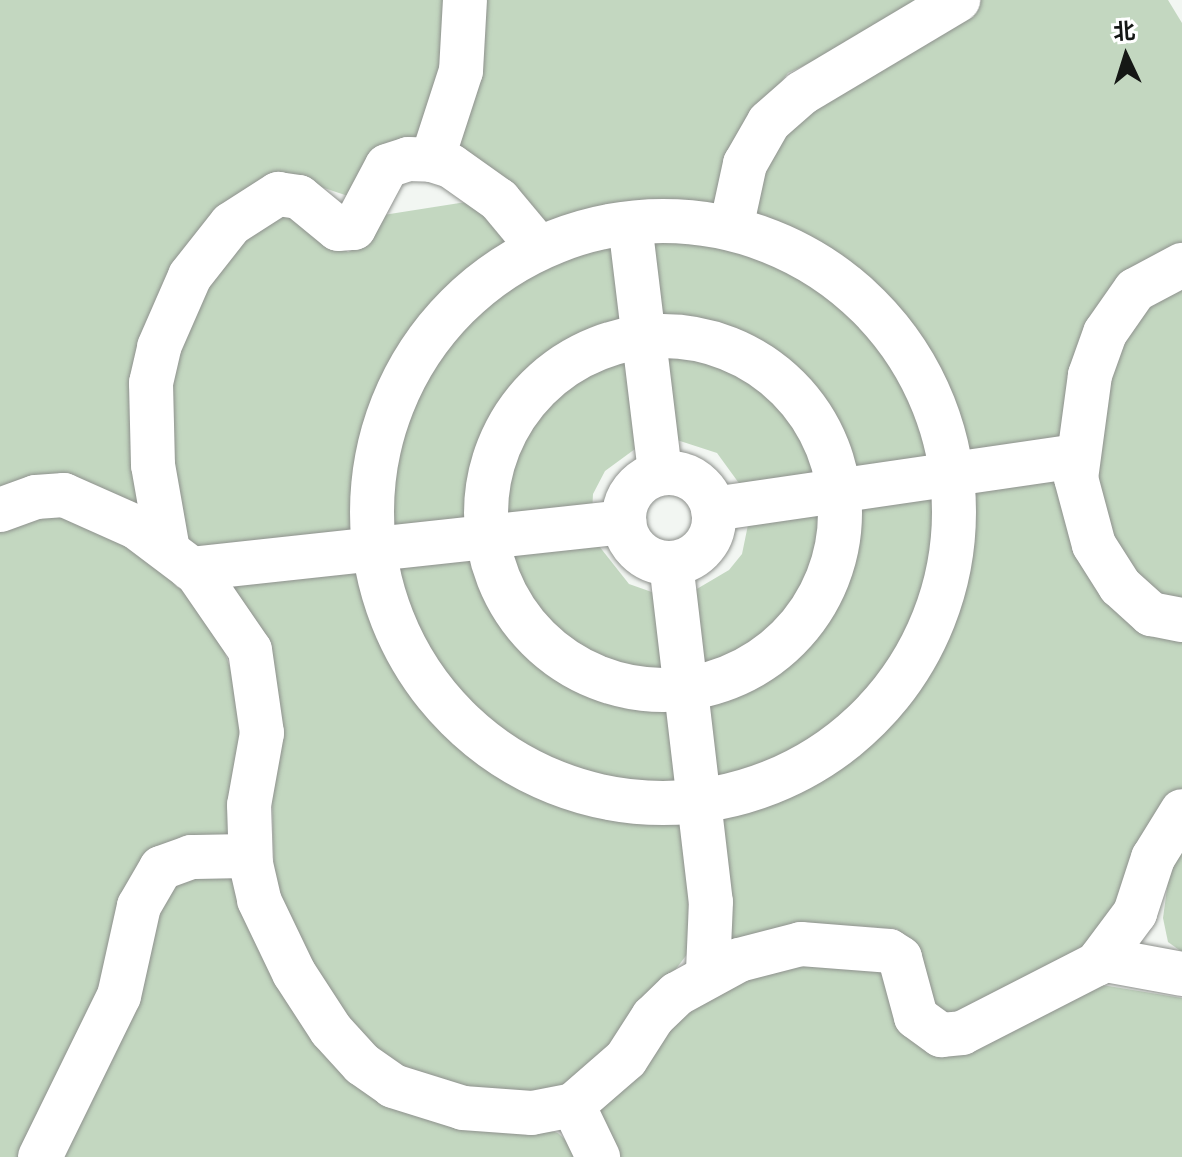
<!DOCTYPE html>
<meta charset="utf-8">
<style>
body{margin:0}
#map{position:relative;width:1182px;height:1157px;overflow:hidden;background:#f2f6f2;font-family:Rubik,"Noto Sans SC",sans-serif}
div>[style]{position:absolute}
.green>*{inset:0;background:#c3d7c0}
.roads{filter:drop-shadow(0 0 2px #8e918d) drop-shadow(0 0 2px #8e918d)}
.pedestrian>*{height:44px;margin:-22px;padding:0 22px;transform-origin:22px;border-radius:22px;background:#fff}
.pedestrian>.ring{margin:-22px;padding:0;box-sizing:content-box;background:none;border:44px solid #fff;border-radius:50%}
span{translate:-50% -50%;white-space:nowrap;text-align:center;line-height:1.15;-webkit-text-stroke:7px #fff;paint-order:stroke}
.north{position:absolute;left:1086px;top:16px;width:80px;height:80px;-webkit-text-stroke:6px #fff;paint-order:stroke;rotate:356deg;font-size:22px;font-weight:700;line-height:32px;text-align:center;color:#151715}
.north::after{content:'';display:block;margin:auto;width:28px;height:36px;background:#151715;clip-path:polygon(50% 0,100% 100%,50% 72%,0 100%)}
</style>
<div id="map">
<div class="green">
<div style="clip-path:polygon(0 0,449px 0,449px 46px,427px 138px,354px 198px,300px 180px,182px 268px,149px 508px,0 498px)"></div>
<div style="clip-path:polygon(477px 0,930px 0,883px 29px,788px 73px,747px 125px,721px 215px,645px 209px,551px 230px,462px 152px,455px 134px)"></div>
<div style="clip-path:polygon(972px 0,1168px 0,1182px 23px,1182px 242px,1115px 281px,1099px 304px,1060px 436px,1047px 451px,973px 458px,959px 442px,927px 358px,899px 319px,866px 284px,828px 256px,753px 223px,769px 139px)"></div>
<div style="clip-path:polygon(466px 202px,523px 244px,469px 280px,434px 313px,406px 352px,384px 394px,369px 440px,359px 532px,205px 554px,181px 537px,159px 454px,186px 300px,277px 206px,348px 252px,358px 247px,377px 216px)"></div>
<div style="clip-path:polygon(622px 232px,634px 328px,579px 345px,527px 383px,509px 404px,479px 456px,474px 524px,383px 534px,386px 457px,408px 394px,437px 346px,473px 307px,537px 263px)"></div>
<div style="clip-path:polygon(675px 233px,754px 251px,831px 291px,869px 328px,900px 371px,939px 457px,847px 488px,840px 455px,810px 400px,771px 362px,701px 326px,652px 326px,643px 234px)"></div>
<div style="clip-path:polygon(1182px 282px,1182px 611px,1123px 572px,1082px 457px,1132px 311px)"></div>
<div style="clip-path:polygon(656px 346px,711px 352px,766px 381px,809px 426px,832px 483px,741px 486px,717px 453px,677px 440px)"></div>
<div style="clip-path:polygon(625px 351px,635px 449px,605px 471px,593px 494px,592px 514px,496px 524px,502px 474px,525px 421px,550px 391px,591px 363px)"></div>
<div style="clip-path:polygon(1034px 476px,1057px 482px,1182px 629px,1182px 788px,1084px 960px,941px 1018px,929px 995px,920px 950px,897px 929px,854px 926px,733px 939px,729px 935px,715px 811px,787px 788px,837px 759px,882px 722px,919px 677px,946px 627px,962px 571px,970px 497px,976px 488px)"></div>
<div style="clip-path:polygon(949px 486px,945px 548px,931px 598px,912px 647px,883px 690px,843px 731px,786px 767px,713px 788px,701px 699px,765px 677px,809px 636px,838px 589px,853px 529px,852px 496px)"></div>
<div style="clip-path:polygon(836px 512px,825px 575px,795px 623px,749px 660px,698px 679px,690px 593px,729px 570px,742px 554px,749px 520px)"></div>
<div style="clip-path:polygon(83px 513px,177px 580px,221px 641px,242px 704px,240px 829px,216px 840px,124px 941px,21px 1157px,0 1157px,0 520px)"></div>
<div style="clip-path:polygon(599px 546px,629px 584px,666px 597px,673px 682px,613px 671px,574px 649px,524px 599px,501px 552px)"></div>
<div style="clip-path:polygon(476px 547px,501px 615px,537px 655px,584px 685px,644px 702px,677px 702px,687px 798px,597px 786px,525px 758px,481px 729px,441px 687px,397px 610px,385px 557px)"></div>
<div style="clip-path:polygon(363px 557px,392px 645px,422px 694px,461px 737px,508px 771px,560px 796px,616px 810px,688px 814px,688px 953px,585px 1089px,460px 1098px,368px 1051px,290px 932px,274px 872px,272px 796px,209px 574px)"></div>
<div style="clip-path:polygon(1182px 825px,1182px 952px,1168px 942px,1163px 918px,1172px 852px)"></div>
<div style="clip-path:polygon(230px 872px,359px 1066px,558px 1133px,583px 1157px,50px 1157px,158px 884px)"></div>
<div style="clip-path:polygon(886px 964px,903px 1031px,923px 1049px,1102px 985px,1182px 998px,1182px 1157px,610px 1157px,595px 1116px,604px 1090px,737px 966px)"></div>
</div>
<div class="roads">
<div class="pedestrian">
<div style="left:432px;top:160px;width:94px;rotate:-72deg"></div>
<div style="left:461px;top:71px;width:71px;rotate:-86.8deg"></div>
<div class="ring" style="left:372px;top:221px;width:538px;height:538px"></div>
<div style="left:630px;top:224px;width:251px;rotate:83.1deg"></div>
<div style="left:731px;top:228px;width:66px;rotate:-77.7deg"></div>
<div style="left:745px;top:164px;width:48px;rotate:-60.3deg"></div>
<div style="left:769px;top:122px;width:44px;rotate:-41.3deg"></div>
<div style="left:802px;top:93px;width:182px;rotate:-30.8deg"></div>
<div style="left:1182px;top:265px;width:53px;rotate:152deg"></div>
<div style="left:1135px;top:290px;width:52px;rotate:124.9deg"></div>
<div style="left:1105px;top:333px;width:45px;rotate:109.7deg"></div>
<div style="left:1090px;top:375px;width:104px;rotate:97.7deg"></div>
<div style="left:1076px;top:478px;width:69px;rotate:75deg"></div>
<div style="left:1094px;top:545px;width:49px;rotate:57.6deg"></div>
<div style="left:1120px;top:586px;width:42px;rotate:42.1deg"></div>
<div style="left:1151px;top:614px;width:32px;rotate:11deg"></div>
<div class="ring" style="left:486px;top:336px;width:310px;height:310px"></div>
<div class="ring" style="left:624px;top:473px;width:46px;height:46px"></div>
<div style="left:713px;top:509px;width:368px;rotate:-8.3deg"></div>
<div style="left:0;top:510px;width:38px;rotate:-20deg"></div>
<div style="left:36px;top:497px;width:28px;rotate:-4deg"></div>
<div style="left:64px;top:495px;width:79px;rotate:24deg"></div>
<div style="left:136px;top:527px;width:76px;rotate:37deg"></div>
<div style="left:197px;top:573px;width:93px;rotate:55.5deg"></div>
<div style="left:250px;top:650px;width:84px;rotate:81.8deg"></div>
<div style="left:262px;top:733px;width:73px;rotate:100.2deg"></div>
<div style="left:249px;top:805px;width:59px;rotate:88.1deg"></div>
<div style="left:251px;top:864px;width:37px;rotate:77deg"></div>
<div style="left:259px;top:900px;width:81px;rotate:64.4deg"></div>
<div style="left:294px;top:973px;width:68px;rotate:57deg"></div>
<div style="left:331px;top:1030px;width:46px;rotate:47.6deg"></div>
<div style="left:362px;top:1064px;width:38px;rotate:35deg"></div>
<div style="left:393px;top:1086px;width:73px;rotate:17.4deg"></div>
<div style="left:463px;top:1108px;width:69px;rotate:4.1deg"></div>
<div style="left:532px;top:1113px;width:42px;rotate:-11deg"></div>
<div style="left:573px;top:1105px;width:70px;rotate:-41deg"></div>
<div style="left:626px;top:1059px;width:50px;rotate:-57.3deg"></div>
<div style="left:653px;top:1017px;width:33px;rotate:-44deg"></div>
<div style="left:677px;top:994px;width:71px;rotate:-28.7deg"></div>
<div style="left:739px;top:960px;width:64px;rotate:-14.5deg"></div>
<div style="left:801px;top:944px;width:88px;rotate:4.5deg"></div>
<div style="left:889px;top:951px;width:13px;rotate:32deg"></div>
<div style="left:900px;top:958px;width:61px;rotate:74.8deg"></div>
<div style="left:916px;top:1017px;width:31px;rotate:36deg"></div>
<div style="left:941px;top:1035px;width:21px;rotate:-5deg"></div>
<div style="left:962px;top:1033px;width:152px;rotate:-27.1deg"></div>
<div style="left:1097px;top:964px;width:64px;rotate:-53.3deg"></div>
<div style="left:1135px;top:913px;width:58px;rotate:-71.9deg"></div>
<div style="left:1153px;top:858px;width:55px;rotate:-58.3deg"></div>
<div style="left:168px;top:550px;width:86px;rotate:-100deg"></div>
<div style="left:153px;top:465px;width:82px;rotate:-91.4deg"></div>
<div style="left:151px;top:383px;width:37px;rotate:-77deg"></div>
<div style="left:159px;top:347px;width:77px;rotate:-66.4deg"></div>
<div style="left:190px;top:276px;width:66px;rotate:-51.7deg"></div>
<div style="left:231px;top:224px;width:56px;rotate:-32.6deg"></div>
<div style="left:278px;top:194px;width:21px;rotate:8deg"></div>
<div style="left:299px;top:197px;width:50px;rotate:39.4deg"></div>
<div style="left:338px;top:229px;width:16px;rotate:-4deg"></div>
<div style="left:354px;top:228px;width:70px;rotate:-62deg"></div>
<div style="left:387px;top:166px;width:22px;rotate:-18deg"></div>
<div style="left:408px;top:159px;width:24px;rotate:2deg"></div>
<div style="left:432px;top:160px;width:20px;rotate:18deg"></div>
<div style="left:451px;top:166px;width:59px;rotate:35.3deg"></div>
<div style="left:499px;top:200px;width:62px;rotate:50.2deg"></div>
<div style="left:671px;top:563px;width:341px;rotate:83.3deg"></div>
<div style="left:711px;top:902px;width:70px;rotate:92.5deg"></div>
<div style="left:191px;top:569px;width:436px;rotate:-6.2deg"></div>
<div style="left:1101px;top:959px;width:82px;rotate:10.5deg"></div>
<div style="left:573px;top:1105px;width:58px;rotate:64.3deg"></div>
<div style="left:40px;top:1157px;width:179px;rotate:-63.9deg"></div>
<div style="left:119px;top:996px;width:92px;rotate:-77.5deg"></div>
<div style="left:139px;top:906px;width:44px;rotate:-59.9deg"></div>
<div style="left:161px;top:868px;width:32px;rotate:-20deg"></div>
<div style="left:191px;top:857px;width:59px;rotate:-1deg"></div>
</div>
</div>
<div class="north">北</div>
</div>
